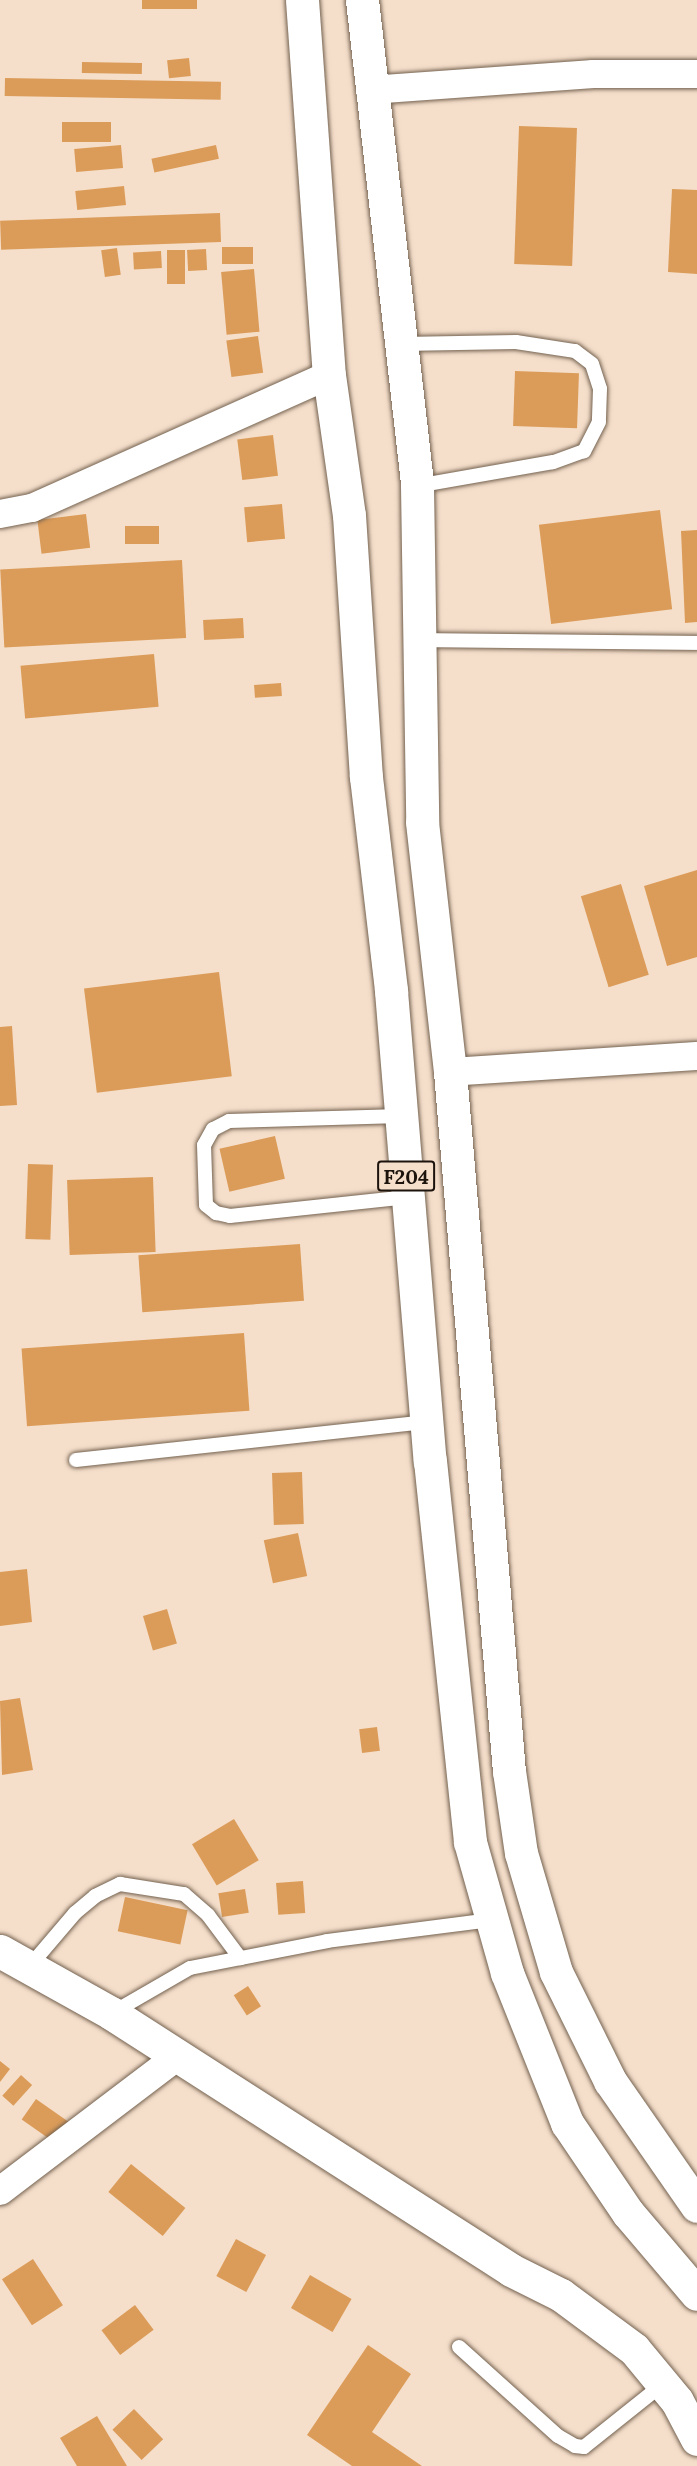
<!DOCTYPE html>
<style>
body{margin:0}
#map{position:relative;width:697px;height:2466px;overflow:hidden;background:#f5dfcb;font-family:Lora,serif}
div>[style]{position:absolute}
.building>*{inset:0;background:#dc9c59;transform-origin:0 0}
.roads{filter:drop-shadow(0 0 2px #73614f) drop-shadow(0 0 2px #73614f)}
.service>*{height:14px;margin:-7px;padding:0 7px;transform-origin:7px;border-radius:7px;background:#fff}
.minor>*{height:28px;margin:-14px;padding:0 14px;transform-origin:14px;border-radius:14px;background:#fff}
.tertiary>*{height:33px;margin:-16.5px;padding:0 16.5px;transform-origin:16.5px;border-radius:16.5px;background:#fff}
.primary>*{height:33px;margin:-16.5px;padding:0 16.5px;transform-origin:16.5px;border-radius:16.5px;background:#fff}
span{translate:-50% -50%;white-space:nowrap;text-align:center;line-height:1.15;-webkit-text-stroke:5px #f5dfcb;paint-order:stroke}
.shield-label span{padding:2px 4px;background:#f5dfcb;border:2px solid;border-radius:4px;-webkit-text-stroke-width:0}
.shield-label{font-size:20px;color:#1b130c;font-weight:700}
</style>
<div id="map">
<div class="building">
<div style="left:142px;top:0;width:55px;height:9px"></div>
<div style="left:189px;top:58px;width:18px;height:22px;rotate:84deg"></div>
<div style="left:82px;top:62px;width:60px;height:11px;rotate:1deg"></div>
<div style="left:5px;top:78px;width:216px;height:18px;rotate:1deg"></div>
<div style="left:62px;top:122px;width:49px;height:20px"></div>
<div style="left:519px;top:126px;width:58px;height:138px;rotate:2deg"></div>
<div style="left:121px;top:145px;width:23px;height:47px;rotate:85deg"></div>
<div style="left:216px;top:145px;width:14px;height:66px;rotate:78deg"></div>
<div style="left:124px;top:186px;width:19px;height:49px;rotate:84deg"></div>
<div style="clip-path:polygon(672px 189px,697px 190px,697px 274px,668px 272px)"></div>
<div style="left:220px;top:213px;width:29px;height:220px;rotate:88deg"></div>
<div style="left:253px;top:247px;width:17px;height:31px;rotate:90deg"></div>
<div style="left:117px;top:248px;width:27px;height:16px;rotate:82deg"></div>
<div style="left:206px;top:249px;width:21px;height:19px;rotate:87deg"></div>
<div style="left:167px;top:250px;width:18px;height:34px"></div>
<div style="left:161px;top:251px;width:17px;height:28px;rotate:87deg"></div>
<div style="left:254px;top:269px;width:63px;height:33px;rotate:85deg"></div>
<div style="left:258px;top:336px;width:37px;height:32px;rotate:82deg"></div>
<div style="left:515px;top:371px;width:64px;height:55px;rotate:2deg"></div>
<div style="left:273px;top:435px;width:41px;height:36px;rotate:83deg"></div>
<div style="left:282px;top:504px;width:35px;height:38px;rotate:85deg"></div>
<div style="left:660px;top:510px;width:100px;height:122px;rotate:83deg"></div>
<div style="left:86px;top:514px;width:34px;height:49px;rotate:83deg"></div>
<div style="left:125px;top:526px;width:34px;height:18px"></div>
<div style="clip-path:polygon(697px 530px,697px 622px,685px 623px,681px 531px)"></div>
<div style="left:182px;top:560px;width:78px;height:182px;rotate:87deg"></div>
<div style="left:243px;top:618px;width:20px;height:40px;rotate:87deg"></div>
<div style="left:154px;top:654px;width:53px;height:134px;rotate:85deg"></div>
<div style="left:281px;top:683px;width:13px;height:27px;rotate:86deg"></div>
<div style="clip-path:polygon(697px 870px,697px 957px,667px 966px,644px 886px)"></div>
<div style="left:621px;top:884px;width:95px;height:42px;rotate:73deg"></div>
<div style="left:219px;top:972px;width:105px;height:136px;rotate:83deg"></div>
<div style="clip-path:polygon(12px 1026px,17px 1105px,0 1106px,0 1027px)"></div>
<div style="left:275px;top:1136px;width:44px;height:57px;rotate:77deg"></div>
<div style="left:28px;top:1164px;width:25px;height:75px;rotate:2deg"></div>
<div style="left:153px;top:1177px;width:75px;height:86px;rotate:88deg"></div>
<div style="left:300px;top:1244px;width:57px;height:162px;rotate:86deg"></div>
<div style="left:244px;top:1333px;width:78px;height:223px;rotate:86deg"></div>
<div style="left:302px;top:1472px;width:52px;height:30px;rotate:88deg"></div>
<div style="left:298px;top:1533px;width:44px;height:35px;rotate:78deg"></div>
<div style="clip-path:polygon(27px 1569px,32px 1622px,0 1626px,0 1572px)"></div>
<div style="left:167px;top:1609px;width:36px;height:25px;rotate:74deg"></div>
<div style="clip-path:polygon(20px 1698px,33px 1770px,2px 1775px,0 1701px)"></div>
<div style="left:377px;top:1727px;width:24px;height:18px;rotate:83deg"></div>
<div style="left:234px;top:1819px;width:48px;height:49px;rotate:59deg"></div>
<div style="left:303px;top:1881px;width:32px;height:27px;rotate:86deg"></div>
<div style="left:245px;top:1889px;width:24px;height:27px;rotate:81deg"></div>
<div style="left:125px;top:1897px;width:64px;height:35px;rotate:12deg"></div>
<div style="left:248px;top:1986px;width:24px;height:17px;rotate:57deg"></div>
<div style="clip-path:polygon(0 2061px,10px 2069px,0 2082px)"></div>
<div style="left:21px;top:2075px;width:15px;height:28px;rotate:42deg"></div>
<div style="left:36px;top:2099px;width:44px;height:25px;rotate:35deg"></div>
<div style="left:131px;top:2164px;width:70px;height:36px;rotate:39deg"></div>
<div style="left:236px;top:2239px;width:34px;height:42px;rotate:28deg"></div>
<div style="left:33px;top:2259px;width:55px;height:37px;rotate:57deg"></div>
<div style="left:310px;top:2275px;width:48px;height:38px;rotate:30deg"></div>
<div style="left:135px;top:2305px;width:31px;height:42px;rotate:53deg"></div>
<div style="clip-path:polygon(368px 2345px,411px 2374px,372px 2432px,422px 2466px,352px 2466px,307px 2435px)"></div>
<div style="left:134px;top:2409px;width:42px;height:30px;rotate:46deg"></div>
<div style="clip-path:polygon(97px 2416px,127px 2466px,77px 2466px,60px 2438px)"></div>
</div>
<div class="roads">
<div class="service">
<div style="left:401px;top:344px;width:115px;rotate:-1deg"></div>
<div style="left:516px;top:342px;width:60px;rotate:8.7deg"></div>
<div style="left:575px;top:351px;width:21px;rotate:37deg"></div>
<div style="left:592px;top:364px;width:26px;rotate:72deg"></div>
<div style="left:600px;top:389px;width:33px;rotate:92deg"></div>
<div style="left:599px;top:422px;width:33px;rotate:117deg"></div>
<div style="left:584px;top:451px;width:33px;rotate:160deg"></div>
<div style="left:553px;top:462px;width:138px;rotate:170deg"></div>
<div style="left:420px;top:640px;width:277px;rotate:0.6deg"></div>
<div style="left:401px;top:1116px;width:172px;rotate:178.3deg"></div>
<div style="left:229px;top:1121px;width:18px;rotate:153deg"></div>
<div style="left:213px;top:1129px;width:18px;rotate:119deg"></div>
<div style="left:204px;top:1145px;width:60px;rotate:88.1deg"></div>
<div style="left:206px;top:1205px;width:13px;rotate:39deg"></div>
<div style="left:216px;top:1213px;width:14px;rotate:12deg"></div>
<div style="left:230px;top:1216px;width:179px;rotate:-6.1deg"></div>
<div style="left:76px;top:1460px;width:353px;rotate:-6.2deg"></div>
<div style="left:29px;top:1967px;width:71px;rotate:-49.6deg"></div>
<div style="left:75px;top:1913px;width:26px;rotate:-40deg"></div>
<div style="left:95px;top:1896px;width:28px;rotate:-26deg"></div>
<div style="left:120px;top:1884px;width:65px;rotate:8.9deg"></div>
<div style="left:184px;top:1894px;width:32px;rotate:41deg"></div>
<div style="left:208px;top:1915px;width:54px;rotate:53.3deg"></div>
<div style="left:112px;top:2013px;width:90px;rotate:-30deg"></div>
<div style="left:190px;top:1968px;width:140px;rotate:-11.1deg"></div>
<div style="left:327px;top:1941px;width:164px;rotate:-7.3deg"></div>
<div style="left:459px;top:2347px;width:133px;rotate:42deg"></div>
<div style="left:558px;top:2436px;width:20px;rotate:30deg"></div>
<div style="left:575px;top:2446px;width:9px;rotate:6deg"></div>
<div style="left:584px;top:2447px;width:101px;rotate:-38.6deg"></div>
</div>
<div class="minor">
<div style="left:370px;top:90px;width:224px;rotate:-4.1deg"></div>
<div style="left:593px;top:74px;width:104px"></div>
<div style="left:0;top:514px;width:33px;rotate:-11deg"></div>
<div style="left:32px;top:508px;width:325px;rotate:-24.1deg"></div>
<div style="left:450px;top:1072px;width:248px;rotate:-3.7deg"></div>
<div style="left:0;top:2191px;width:223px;rotate:-37.2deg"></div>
</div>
<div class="tertiary">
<div style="left:0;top:1951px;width:127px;rotate:29.2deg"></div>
<div style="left:111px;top:2013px;width:475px;rotate:32.7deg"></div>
<div style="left:511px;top:2270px;width:56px;rotate:26.6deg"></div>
<div style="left:561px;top:2295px;width:91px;rotate:36.5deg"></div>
<div style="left:634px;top:2349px;width:67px;rotate:50.4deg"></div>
<div style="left:677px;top:2401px;width:43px;rotate:62.2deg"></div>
</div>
<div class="primary">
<div style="left:302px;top:0;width:376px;rotate:85.9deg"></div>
<div style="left:329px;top:375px;width:141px;rotate:81.9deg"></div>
<div style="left:349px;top:515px;width:263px;rotate:86.3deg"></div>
<div style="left:366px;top:777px;width:215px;rotate:83.3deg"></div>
<div style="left:391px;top:991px;width:472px;rotate:85.3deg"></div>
<div style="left:430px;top:1461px;width:383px;rotate:84deg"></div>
<div style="left:470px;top:1842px;width:136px;rotate:74.2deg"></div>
<div style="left:507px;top:1973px;width:162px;rotate:68.2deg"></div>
<div style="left:567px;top:2123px;width:109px;rotate:55.9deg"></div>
<div style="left:628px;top:2213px;width:106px;rotate:49.6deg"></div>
<div style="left:362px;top:0;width:489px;rotate:83.5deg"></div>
<div style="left:417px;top:486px;width:336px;rotate:89.1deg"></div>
<div style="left:422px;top:822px;width:252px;rotate:83.6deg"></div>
<div style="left:450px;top:1072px;width:701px;rotate:85.18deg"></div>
<div style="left:509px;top:1771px;width:83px;rotate:81.7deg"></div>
<div style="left:521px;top:1853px;width:124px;rotate:73.6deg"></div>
<div style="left:556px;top:1972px;width:122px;rotate:63.6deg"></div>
<div style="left:610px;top:2081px;width:152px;rotate:55.2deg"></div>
</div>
</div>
<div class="shield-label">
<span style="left:406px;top:1176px">F204</span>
</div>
</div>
